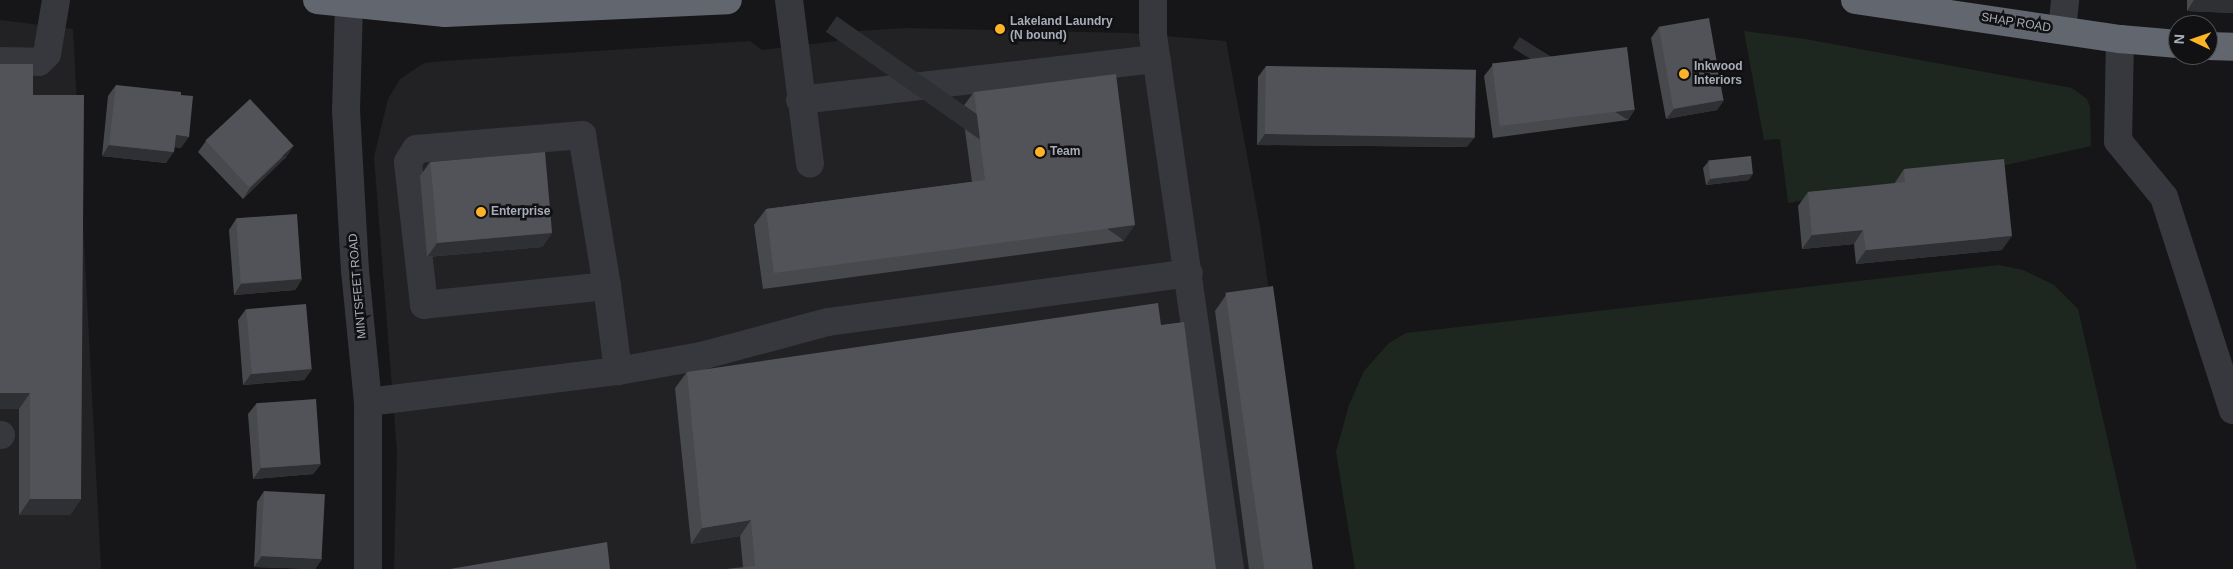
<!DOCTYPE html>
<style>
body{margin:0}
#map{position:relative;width:2233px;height:569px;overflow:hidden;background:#161618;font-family:Arial,sans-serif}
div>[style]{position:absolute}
.built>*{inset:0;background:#222225}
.green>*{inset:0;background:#1e271f}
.minor>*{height:28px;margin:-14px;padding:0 14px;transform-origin:14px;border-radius:14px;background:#37383e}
.highway>*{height:28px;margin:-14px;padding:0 14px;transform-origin:14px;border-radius:14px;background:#62666f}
.wall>*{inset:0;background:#47494d}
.shaded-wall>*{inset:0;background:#2f3033;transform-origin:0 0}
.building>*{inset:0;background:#525359;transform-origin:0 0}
.dots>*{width:14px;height:14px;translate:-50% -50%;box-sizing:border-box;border:2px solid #111113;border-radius:50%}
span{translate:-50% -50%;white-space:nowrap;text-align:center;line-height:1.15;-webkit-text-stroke:5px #111113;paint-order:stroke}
.poi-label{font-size:12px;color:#a7adb9;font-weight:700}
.left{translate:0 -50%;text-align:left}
.street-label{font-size:12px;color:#a7adb9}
.north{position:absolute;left:2168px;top:15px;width:50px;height:50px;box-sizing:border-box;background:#111113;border:1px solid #4d4f55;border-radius:50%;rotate:273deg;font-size:14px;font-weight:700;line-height:20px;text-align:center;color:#a7adb9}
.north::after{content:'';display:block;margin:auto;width:18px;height:22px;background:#ffb428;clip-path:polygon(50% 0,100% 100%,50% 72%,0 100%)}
</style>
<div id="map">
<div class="built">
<div style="clip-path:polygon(0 20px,73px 29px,101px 569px,0 569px)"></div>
<div style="clip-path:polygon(906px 28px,1128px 33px,1226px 41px,1260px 226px,1307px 569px,394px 569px,397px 452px,374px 157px,388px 99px,400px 79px,424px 63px,444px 61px,750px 41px,762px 50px,837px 41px,844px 32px)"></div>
</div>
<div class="green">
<div style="clip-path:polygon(1744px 31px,1805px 39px,2072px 88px,2087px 99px,2090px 107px,2091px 146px,2001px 166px,1788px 203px,1780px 139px,1764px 140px)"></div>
<div style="clip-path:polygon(1998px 265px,2023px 270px,2054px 285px,2078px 309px,2137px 569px,1355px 569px,1336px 452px,1349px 405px,1364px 371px,1389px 343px,1406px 333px)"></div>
</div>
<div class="minor">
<div style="left:789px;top:0;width:165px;rotate:82.7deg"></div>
<div style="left:1153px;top:0;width:35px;rotate:90deg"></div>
<div style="left:1153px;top:35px;width:540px;rotate:81.79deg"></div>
<div style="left:349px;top:4px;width:106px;rotate:91.6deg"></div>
<div style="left:346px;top:110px;width:160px;rotate:86.8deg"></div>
<div style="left:355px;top:270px;width:133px;rotate:84.4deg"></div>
<div style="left:368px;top:402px;width:167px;rotate:90deg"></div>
<div style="left:2062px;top:30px;width:30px;rotate:-84deg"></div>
<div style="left:2120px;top:39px;width:102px;rotate:91.1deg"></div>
<div style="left:2118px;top:141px;width:72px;rotate:50.6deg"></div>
<div style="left:2164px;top:197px;width:224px;rotate:72.1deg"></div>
<div style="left:0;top:61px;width:39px;rotate:1deg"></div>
<div style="left:39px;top:62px;width:11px;rotate:-45deg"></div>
<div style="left:47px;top:54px;width:55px;rotate:-80.5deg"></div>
<div style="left:800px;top:100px;width:359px;rotate:-6.6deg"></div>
<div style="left:607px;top:286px;width:184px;rotate:174.1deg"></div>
<div style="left:424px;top:305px;width:144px;rotate:-96.4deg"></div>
<div style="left:408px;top:162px;width:15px;rotate:-58deg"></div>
<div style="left:416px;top:149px;width:167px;rotate:-4.8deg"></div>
<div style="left:582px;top:135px;width:153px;rotate:80.6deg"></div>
<div style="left:607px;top:286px;width:86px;rotate:82.6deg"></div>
<div style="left:368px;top:402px;width:252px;rotate:-7.1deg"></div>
<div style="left:618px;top:371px;width:84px;rotate:-10.2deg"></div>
<div style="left:701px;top:356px;width:131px;rotate:-15deg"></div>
<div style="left:828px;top:322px;width:364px;rotate:-7.7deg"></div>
<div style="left:0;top:435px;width:1px"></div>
</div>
<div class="highway">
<div style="left:317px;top:0;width:129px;rotate:5.8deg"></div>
<div style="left:445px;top:13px;width:283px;rotate:-2.6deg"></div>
<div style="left:1855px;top:0;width:268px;rotate:8.4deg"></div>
<div style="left:2120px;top:39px;width:58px;rotate:4.9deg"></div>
<div style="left:2208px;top:46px;width:25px;rotate:2deg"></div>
</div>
<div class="wall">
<div style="clip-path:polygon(2187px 0,2233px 0,2233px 13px,2187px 11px)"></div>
<div style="clip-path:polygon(1659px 27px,1724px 100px,1717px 110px,1666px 119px,1651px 38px)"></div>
<div style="clip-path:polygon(0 64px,33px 95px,81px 499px,70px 515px,19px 515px,19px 409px,0 409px)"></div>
<div style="clip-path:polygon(1266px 66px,1467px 147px,1257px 145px,1258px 77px)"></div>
<div style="clip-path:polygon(1492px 66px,1635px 109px,1628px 120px,1493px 138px,1484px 76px)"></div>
<div style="clip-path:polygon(116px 85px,181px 148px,175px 147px,166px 163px,102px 156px,108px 96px)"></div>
<div style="clip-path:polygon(974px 92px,1124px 241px,763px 289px,754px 225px,766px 209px,972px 182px,962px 108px)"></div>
<div style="clip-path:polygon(206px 141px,286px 157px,243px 199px,198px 152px)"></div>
<div style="clip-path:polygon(430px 162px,552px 233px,542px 247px,427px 257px,420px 176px)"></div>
<div style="clip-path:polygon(1708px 162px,1749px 180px,1706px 185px,1703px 168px)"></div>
<div style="clip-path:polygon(1904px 169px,2002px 250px,1856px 264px,1854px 244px,1802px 249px,1798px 206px,1808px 192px,1894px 184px)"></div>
<div style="clip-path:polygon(236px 219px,302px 279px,295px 290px,234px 295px,229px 230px)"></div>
<div style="clip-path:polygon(1226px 295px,1312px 569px,1249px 569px,1215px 311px)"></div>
<div style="clip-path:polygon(246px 309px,312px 369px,304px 380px,243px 385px,238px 320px)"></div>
<div style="clip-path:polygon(1161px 325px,1216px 569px,743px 567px,740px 536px,691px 544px,675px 388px,687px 372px)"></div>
<div style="clip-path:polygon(256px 404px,321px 464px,313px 474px,253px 479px,248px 414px)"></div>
<div style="clip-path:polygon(264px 491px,322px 559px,315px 569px,254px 567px,257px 502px)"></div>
</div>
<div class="shaded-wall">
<div style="clip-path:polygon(2194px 0,2233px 0,2233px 13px,2187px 11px)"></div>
<div style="clip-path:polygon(1724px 100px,1717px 110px,1666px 119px,1674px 109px)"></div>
<div style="left:1635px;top:109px;width:13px;height:136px;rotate:122deg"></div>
<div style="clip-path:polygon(1265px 134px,1475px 137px,1467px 147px,1257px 145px)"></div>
<div style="clip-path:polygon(176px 135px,189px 137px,181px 148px,168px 146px)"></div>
<div style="clip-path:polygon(109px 145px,174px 152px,166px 163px,102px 156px)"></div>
<div style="clip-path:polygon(294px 146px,286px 157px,243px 199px,250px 188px)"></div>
<div style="clip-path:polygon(1753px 174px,1749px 180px,1706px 185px,1710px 179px)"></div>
<div style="left:1135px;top:225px;width:19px;height:364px;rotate:125deg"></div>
<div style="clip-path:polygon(1863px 230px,1854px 244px,1802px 249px,1812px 235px)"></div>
<div style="clip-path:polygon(552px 233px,542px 247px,427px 257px,437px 243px)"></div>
<div style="clip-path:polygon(2012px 236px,2002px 250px,1856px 264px,1866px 250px)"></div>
<div style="clip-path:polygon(302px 279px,295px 290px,234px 295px,241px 284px)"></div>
<div style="clip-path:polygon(312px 369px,304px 380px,243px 385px,251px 374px)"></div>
<div style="clip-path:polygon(0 393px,30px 393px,19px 409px,0 409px)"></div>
<div style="clip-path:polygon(321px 464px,313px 474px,253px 479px,261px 468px)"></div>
<div style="clip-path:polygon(30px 499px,81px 499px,70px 515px,19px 515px)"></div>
<div style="clip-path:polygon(751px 520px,740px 536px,691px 544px,702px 528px)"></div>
<div style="clip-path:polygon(262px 556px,322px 559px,315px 569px,254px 567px)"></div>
</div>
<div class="building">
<div style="left:1709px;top:18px;width:83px;height:51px;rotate:80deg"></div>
<div style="left:1627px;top:47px;width:63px;height:136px;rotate:83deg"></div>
<div style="clip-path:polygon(0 64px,33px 64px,33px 95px,84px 95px,81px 499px,30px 499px,30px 393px,0 393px)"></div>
<div style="left:1266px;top:66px;width:210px;height:68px;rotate:1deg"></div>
<div style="clip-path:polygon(1116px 74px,1135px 225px,774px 273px,766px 209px,985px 180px,974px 92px)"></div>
<div style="clip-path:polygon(116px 85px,181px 92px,181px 95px,193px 96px,189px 137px,176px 135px,174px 152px,109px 145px)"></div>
<div style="left:250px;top:99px;width:64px;height:61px;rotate:47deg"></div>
<div style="left:545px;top:152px;width:81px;height:115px;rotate:85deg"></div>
<div style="left:1751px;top:156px;width:18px;height:43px;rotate:84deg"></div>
<div style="clip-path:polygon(2004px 159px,2012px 236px,1866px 250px,1863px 230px,1812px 235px,1808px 192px,1905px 182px,1904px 169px)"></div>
<div style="left:297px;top:214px;width:65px;height:61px;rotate:86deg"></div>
<div style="left:1273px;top:286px;width:286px;height:48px;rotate:82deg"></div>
<div style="clip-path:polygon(1158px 303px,1161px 325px,1184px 322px,1216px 569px,726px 569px,755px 566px,751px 520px,702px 528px,687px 372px)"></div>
<div style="left:306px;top:304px;width:65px;height:60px;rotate:85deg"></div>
<div style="left:316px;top:399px;width:65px;height:60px;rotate:86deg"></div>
<div style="left:264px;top:491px;width:61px;height:65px;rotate:3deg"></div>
<div style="clip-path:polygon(607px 542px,610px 569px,450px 569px)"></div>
</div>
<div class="dots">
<div style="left:1000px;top:29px;background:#ffb428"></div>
<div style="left:1684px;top:74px;background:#ffb428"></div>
<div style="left:1040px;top:152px;background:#ffb428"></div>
<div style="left:481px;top:212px;background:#ffb428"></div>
</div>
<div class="poi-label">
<span class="left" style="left:1010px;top:29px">Lakeland Laundry<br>(N bound)</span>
<span class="left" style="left:1694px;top:74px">Inkwood<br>Interiors</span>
<span class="left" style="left:1050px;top:152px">Team</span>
<span class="left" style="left:491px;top:212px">Enterprise</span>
</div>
<div class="street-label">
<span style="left:2016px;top:23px;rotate:9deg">SHAP ROAD</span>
<span style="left:358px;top:286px;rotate:-95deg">MINTSFEET ROAD</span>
</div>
<div class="north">N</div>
</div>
